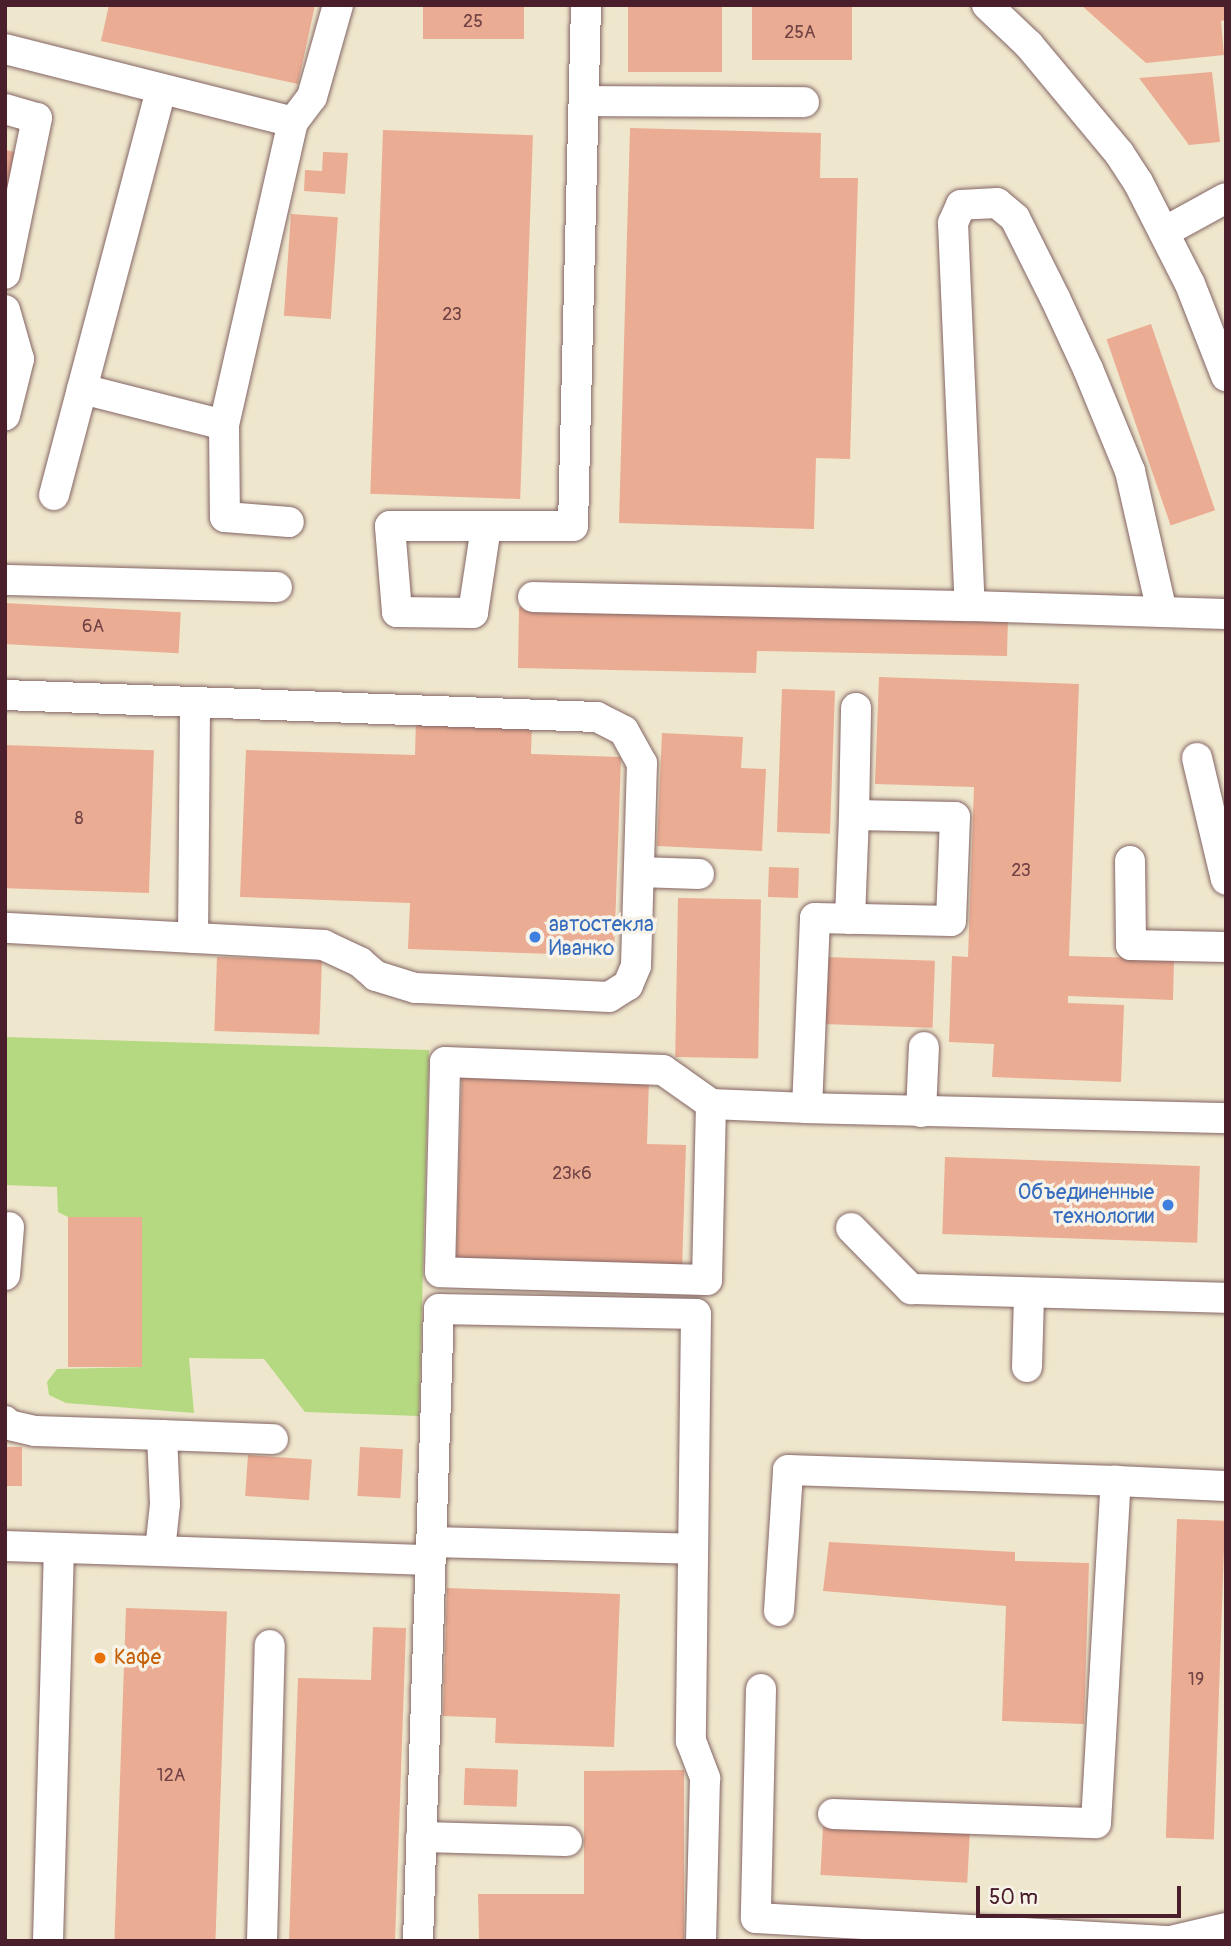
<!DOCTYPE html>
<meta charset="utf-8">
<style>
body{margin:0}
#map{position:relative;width:1231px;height:1946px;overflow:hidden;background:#efe7cd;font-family:Pangolin,sans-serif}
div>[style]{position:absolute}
.green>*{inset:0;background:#b5d981}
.building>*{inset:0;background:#eaac93;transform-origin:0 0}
.roads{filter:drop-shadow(0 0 2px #846564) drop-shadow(0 0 2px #846564)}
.minor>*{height:30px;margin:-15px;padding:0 15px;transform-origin:15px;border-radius:15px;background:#fff}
.dots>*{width:19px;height:19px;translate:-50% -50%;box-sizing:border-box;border:4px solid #f7f3e8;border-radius:50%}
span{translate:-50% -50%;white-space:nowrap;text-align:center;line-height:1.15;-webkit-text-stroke:7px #f7f3e8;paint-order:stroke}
.number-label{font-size:18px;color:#724245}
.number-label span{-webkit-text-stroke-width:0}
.shop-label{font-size:21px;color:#366cbe}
.left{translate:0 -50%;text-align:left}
.right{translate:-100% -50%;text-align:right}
.food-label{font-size:21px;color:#c56008}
.frame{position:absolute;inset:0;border:7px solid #4a1f2b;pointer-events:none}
.scale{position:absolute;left:976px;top:1886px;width:205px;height:32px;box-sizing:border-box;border:4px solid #4a1f2b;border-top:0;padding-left:9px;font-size:21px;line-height:24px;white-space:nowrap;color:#4a1f2b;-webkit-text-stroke:5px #f7f3e8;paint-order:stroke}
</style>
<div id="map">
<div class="green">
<div style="clip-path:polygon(5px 1037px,429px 1050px,419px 1416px,305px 1412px,264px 1359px,189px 1358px,194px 1413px,66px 1403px,49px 1395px,47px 1382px,57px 1369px,141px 1367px,142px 1218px,68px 1217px,58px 1212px,57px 1187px,5px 1185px)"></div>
</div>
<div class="building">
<div style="clip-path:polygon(109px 5px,315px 5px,298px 84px,101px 41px)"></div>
<div style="left:423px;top:5px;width:101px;height:34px"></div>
<div style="left:628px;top:5px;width:94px;height:67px"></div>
<div style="left:752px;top:5px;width:100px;height:55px"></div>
<div style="clip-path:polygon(1081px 5px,1226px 5px,1226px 20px,1221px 21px,1224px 55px,1146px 63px)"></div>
<div style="clip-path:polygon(1212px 72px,1220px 142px,1189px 145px,1139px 78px)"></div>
<div style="clip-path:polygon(630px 128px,821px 133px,820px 178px,858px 178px,850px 459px,816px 458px,814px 529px,619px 523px)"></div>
<div style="left:383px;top:130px;width:150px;height:364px;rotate:2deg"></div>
<div style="clip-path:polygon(5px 150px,25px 154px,5px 240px)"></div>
<div style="clip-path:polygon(323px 152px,348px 153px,345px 194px,304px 191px,305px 170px,322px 171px)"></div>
<div style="left:291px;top:214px;width:47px;height:102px;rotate:4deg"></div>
<div style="left:1151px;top:324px;width:197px;height:47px;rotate:71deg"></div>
<div style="left:5px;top:603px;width:176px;height:41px;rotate:3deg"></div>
<div style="clip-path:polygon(519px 607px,1008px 617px,1007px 656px,757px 651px,756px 673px,518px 668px)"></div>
<div style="clip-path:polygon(879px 677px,1079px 684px,1069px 956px,1174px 959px,1173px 1000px,1068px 996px,1068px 1003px,1124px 1005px,1121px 1082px,992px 1077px,994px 1044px,949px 1042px,952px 956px,968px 957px,974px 787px,875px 784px)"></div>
<div style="left:782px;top:689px;width:53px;height:143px;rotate:2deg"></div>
<div style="clip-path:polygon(416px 717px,532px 721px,531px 754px,621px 757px,614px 956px,408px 949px,410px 903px,240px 897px,246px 750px,415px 755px)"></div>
<div style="clip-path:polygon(662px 733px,743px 737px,741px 768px,766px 769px,762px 851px,657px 846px)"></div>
<div style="left:5px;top:745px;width:149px;height:143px;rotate:2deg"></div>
<div style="left:769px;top:867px;width:30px;height:30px;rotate:2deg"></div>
<div style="left:678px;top:898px;width:83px;height:159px;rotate:1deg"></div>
<div style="left:217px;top:957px;width:105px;height:74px;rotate:2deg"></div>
<div style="left:825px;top:957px;width:110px;height:67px;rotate:2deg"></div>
<div style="clip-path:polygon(462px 1072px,649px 1078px,647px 1144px,686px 1145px,682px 1269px,456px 1263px)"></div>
<div style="left:945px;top:1157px;width:255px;height:77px;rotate:2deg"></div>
<div style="left:68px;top:1217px;width:74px;height:150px"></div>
<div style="left:5px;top:1447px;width:17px;height:39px"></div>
<div style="left:360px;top:1447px;width:43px;height:49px;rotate:3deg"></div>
<div style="left:248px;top:1455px;width:64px;height:41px;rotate:4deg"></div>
<div style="left:1177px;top:1519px;width:48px;height:319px;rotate:2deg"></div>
<div style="clip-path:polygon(829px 1542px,1015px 1552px,1015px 1561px,1089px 1563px,1084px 1724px,1002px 1721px,1006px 1606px,823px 1591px)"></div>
<div style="clip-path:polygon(447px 1588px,620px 1594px,614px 1747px,495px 1743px,496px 1718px,443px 1716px)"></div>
<div style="left:126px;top:1608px;width:101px;height:333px;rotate:2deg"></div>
<div style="clip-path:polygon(373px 1627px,406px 1628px,395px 1941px,289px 1941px,298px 1678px,371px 1680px)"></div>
<div style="left:465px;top:1768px;width:53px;height:37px;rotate:2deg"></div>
<div style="clip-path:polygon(684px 1770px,684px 1941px,479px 1941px,478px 1894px,584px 1894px,584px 1771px)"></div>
<div style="left:823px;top:1826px;width:147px;height:49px;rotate:3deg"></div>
</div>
<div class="roads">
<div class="minor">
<div style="left:987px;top:5px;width:58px;rotate:43.6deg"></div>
<div style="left:1029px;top:45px;width:141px;rotate:50.2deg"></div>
<div style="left:1119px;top:153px;width:35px;rotate:57deg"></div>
<div style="left:1138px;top:182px;width:114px;rotate:63deg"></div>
<div style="left:1190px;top:284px;width:99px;rotate:68.6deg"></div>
<div style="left:5px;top:49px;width:297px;rotate:14.2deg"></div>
<div style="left:293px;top:122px;width:31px;rotate:-53deg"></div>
<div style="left:312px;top:97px;width:96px;rotate:-74.2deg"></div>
<div style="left:585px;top:101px;width:219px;rotate:0.3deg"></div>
<div style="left:5px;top:109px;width:33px;rotate:16deg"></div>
<div style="left:37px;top:118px;width:159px;rotate:101.6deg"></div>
<div style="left:1166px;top:231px;width:68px;rotate:-28.8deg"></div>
<div style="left:5px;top:310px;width:51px;rotate:74.1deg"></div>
<div style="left:19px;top:359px;width:58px;rotate:104deg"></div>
<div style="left:82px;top:389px;width:146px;rotate:14.2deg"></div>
<div style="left:224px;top:425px;width:311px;rotate:-77.2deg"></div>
<div style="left:224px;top:425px;width:92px;rotate:89.4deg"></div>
<div style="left:225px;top:517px;width:64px;rotate:4.5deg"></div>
<div style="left:54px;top:495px;width:420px;rotate:-75.2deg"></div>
<div style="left:486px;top:527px;width:87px;rotate:98.6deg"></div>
<div style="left:473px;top:613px;width:76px;rotate:-179.2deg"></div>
<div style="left:397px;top:612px;width:86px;rotate:-94.7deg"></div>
<div style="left:390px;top:526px;width:183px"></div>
<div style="left:573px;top:526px;width:521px;rotate:-88.57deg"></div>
<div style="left:5px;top:580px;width:272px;rotate:1.5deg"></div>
<div style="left:533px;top:597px;width:437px;rotate:1.2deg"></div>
<div style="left:1162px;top:612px;width:145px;rotate:-102.8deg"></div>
<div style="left:1130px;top:471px;width:110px;rotate:-112.4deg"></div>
<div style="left:1088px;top:369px;width:78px;rotate:-114.9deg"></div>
<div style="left:1055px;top:298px;width:89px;rotate:-116.6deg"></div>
<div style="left:1015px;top:218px;width:23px;rotate:-140deg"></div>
<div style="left:997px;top:203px;width:36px;rotate:177deg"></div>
<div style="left:961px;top:205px;width:20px;rotate:114deg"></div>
<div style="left:953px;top:223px;width:383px;rotate:87.5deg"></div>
<div style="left:970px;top:606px;width:256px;rotate:1.8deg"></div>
<div style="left:5px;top:695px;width:592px;rotate:2.13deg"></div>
<div style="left:597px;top:717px;width:30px;rotate:27deg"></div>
<div style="left:624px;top:731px;width:37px;rotate:61deg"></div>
<div style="left:642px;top:763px;width:203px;rotate:91.7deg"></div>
<div style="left:636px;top:966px;width:21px;rotate:113deg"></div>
<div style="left:628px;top:985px;width:22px;rotate:148deg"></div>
<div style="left:609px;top:997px;width:194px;rotate:-177.3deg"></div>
<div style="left:415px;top:988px;width:41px;rotate:-162.9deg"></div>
<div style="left:376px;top:976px;width:21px;rotate:-139deg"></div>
<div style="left:360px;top:962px;width:40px;rotate:-155deg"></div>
<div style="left:324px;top:945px;width:319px;rotate:-176.9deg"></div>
<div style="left:1197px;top:758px;width:125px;rotate:76.6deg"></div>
<div style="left:854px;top:815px;width:107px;rotate:-88.9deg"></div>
<div style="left:1130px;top:861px;width:84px;rotate:89.3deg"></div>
<div style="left:1131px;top:945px;width:95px;rotate:1.2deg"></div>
<div style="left:639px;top:872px;width:60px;rotate:1.9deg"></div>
<div style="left:850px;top:919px;width:104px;rotate:-87.8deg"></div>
<div style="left:854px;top:815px;width:101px;rotate:1.1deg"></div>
<div style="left:955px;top:817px;width:104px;rotate:92.2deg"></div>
<div style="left:951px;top:921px;width:136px;rotate:-178.7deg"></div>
<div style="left:815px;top:918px;width:190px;rotate:92.4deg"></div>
<div style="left:807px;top:1108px;width:419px;rotate:1.4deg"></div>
<div style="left:193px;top:938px;width:234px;rotate:-89.5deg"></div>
<div style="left:711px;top:1104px;width:176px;rotate:91.3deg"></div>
<div style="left:707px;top:1280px;width:267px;rotate:-178.3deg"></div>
<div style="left:440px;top:1272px;width:210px;rotate:-88.6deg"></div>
<div style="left:445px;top:1062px;width:218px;rotate:2.1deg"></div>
<div style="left:663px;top:1070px;width:59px;rotate:35.3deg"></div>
<div style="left:711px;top:1104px;width:96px;rotate:2.4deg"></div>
<div style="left:921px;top:1112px;width:65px;rotate:-87.4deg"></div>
<div style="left:851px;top:1228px;width:86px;rotate:45.5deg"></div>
<div style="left:911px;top:1289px;width:315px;rotate:1.6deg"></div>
<div style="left:5px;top:1275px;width:48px;rotate:-85.2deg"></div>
<div style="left:1027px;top:1367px;width:73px;rotate:-88.4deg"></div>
<div style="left:5px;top:1421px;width:6px;rotate:45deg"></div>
<div style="left:9px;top:1425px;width:27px;rotate:13deg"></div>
<div style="left:35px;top:1431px;width:127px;rotate:1.8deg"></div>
<div style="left:162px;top:1435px;width:69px;rotate:87.5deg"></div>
<div style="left:165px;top:1504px;width:47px;rotate:96.1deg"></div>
<div style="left:162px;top:1435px;width:111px;rotate:2.1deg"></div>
<div style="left:431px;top:1542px;width:262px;rotate:1.5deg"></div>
<div style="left:5px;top:1546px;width:426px;rotate:1.9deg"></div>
<div style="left:779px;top:1611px;width:141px;rotate:-86.3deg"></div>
<div style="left:788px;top:1470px;width:328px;rotate:1.9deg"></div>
<div style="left:761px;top:1689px;width:229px;rotate:91.3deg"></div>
<div style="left:756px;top:1918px;width:415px;rotate:3.2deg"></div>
<div style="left:1170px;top:1941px;width:57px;rotate:-13.1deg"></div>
<div style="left:833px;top:1814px;width:263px;rotate:2deg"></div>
<div style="left:1096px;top:1823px;width:343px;rotate:-86.7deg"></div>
<div style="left:1116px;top:1481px;width:110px;rotate:2.6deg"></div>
<div style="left:421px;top:1837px;width:146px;rotate:1.6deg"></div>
<div style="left:48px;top:1941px;width:393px;rotate:-88.4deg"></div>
<div style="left:262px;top:1941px;width:296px;rotate:-88.5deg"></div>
<div style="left:418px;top:1941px;width:632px;rotate:-88.1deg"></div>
<div style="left:439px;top:1309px;width:257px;rotate:1.1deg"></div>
<div style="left:696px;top:1314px;width:427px;rotate:90.7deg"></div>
<div style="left:691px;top:1741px;width:40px;rotate:69deg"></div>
<div style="left:705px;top:1778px;width:163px;rotate:91.4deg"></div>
</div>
</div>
<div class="dots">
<div style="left:535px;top:937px;background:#3f7fe0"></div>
<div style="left:1168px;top:1205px;background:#3f7fe0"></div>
<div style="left:100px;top:1658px;background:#e8710a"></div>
</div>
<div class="number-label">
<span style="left:473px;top:22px">25</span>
<span style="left:800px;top:33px">25А</span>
<span style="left:452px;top:315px">23</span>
<span style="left:93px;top:627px">6А</span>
<span style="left:79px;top:819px">8</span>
<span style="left:1021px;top:871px">23</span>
<span style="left:572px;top:1174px">23к6</span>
<span style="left:1196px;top:1680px">19</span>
<span style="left:171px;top:1776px">12А</span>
</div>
<div class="shop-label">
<span class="left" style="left:549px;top:937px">автостекла<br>Иванко</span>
<span class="right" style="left:1154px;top:1205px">Объединенные<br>технологии</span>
</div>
<div class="food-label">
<span class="left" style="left:114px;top:1658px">Кафе</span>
</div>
<div class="frame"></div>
<div class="scale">50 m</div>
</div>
